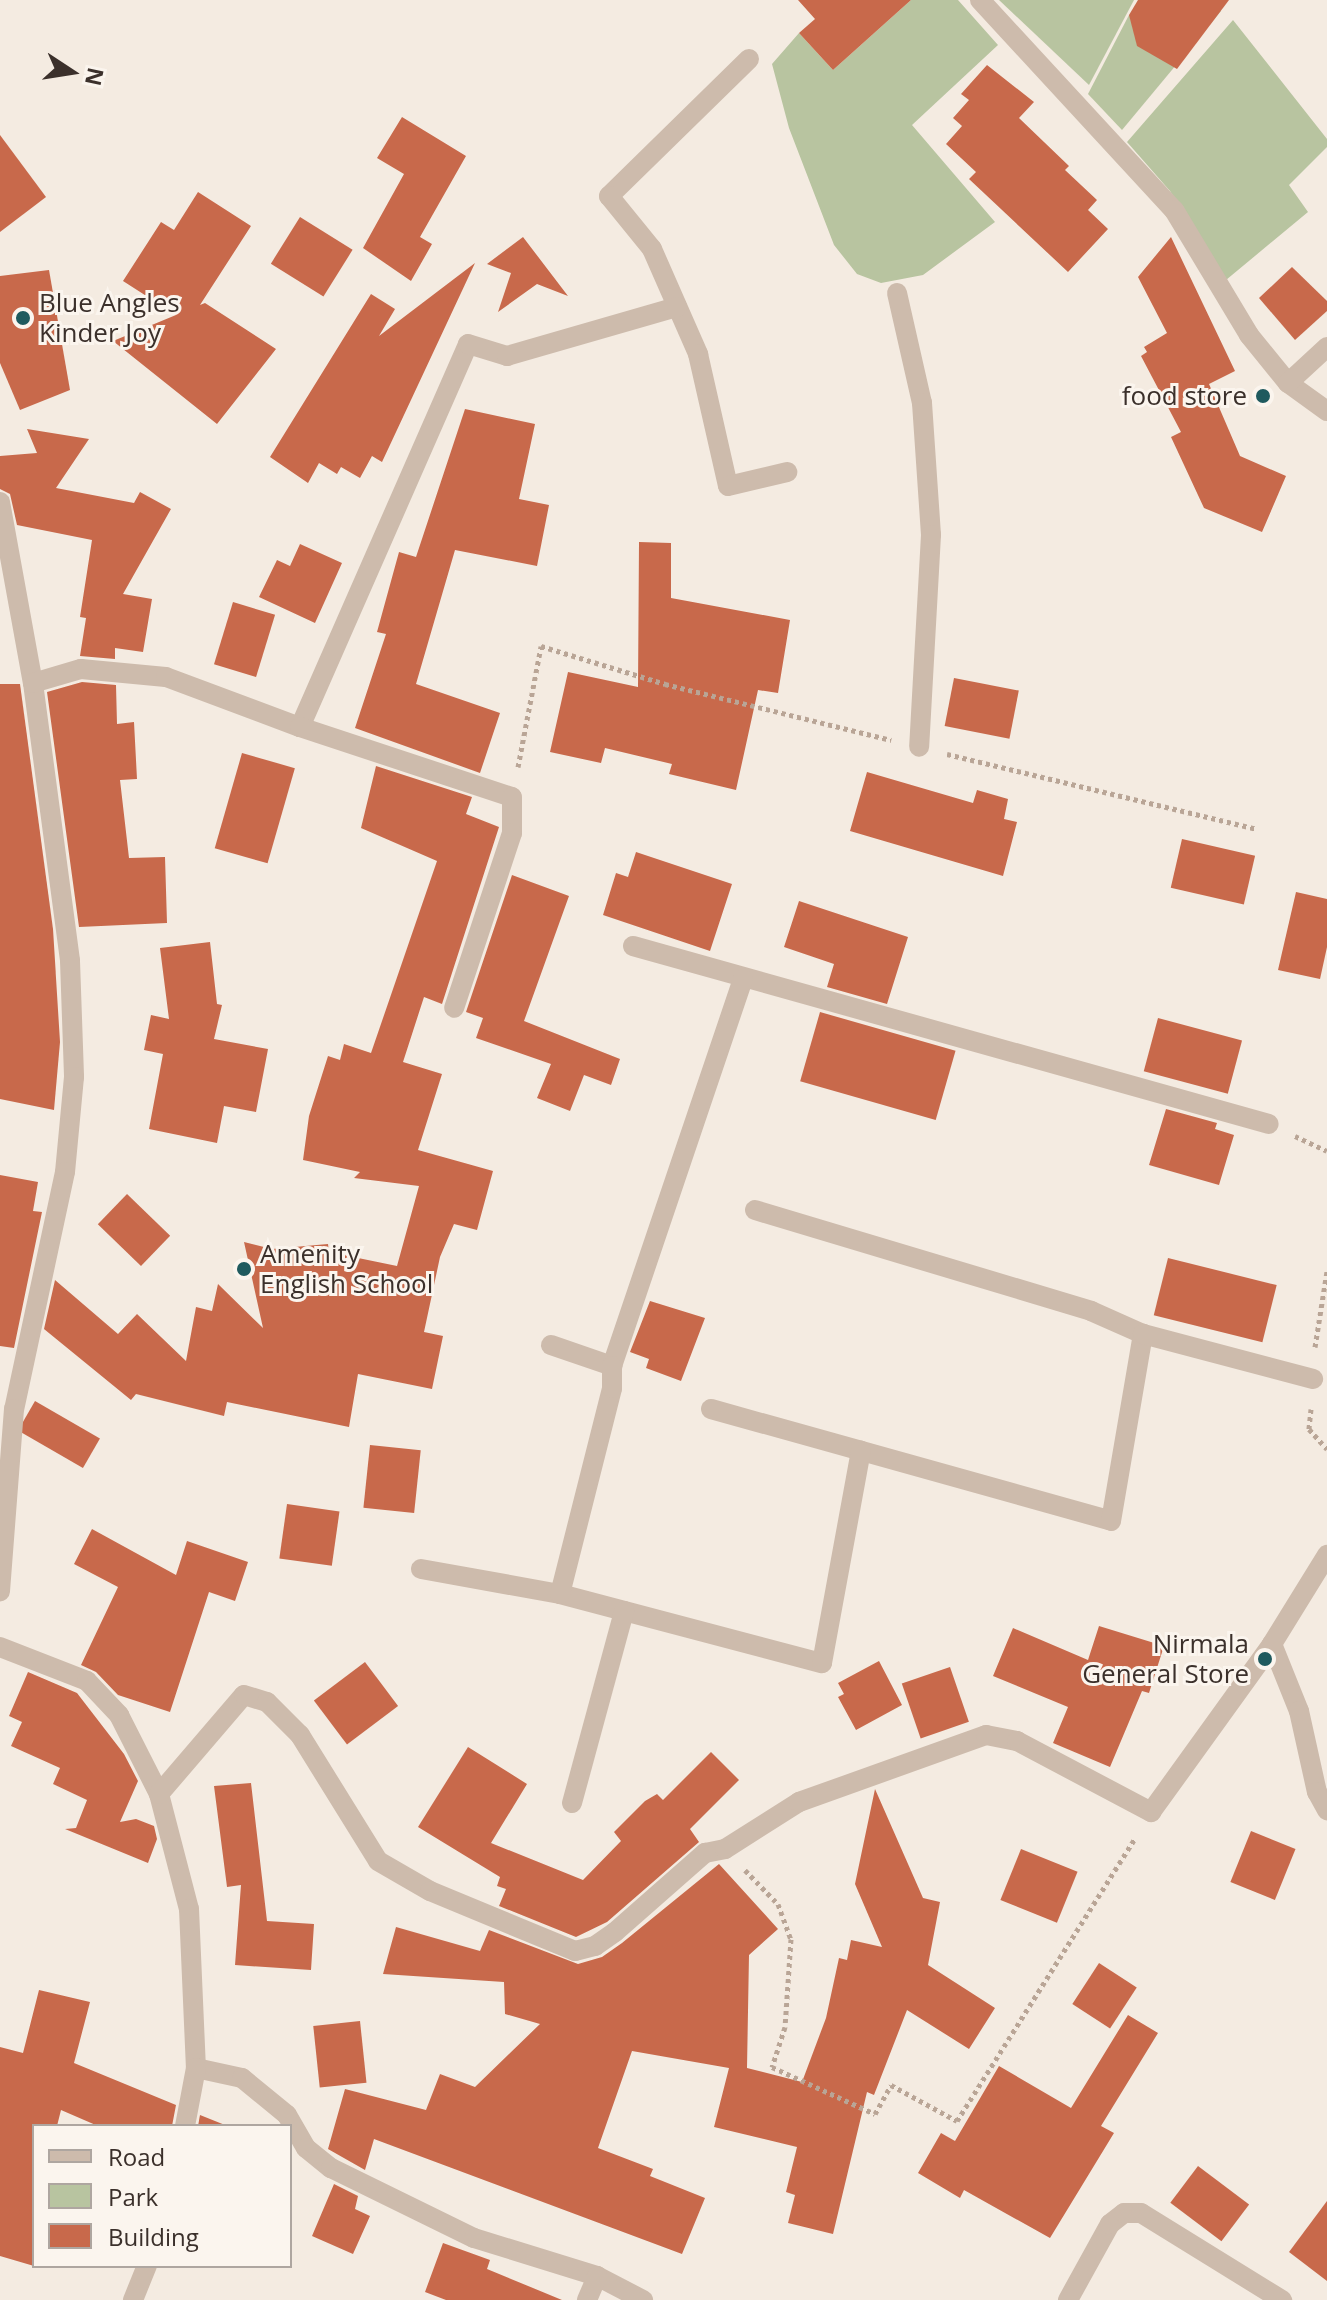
<!DOCTYPE html>
<style>
body{margin:0}
#map{position:relative;width:1327px;height:2300px;overflow:hidden;background:#f4ebe1;font-family:"Open Sans",sans-serif}
div>[style]{position:absolute}
.green>*{inset:0;background:#b8c4a0}
.building>*{inset:0;background:#c8694b;transform-origin:0 0}
.path>*{height:5px;margin-top:-2.5px;transform-origin:0;background:repeating-linear-gradient(90deg,#b9a596 0 4px,transparent 0 8px)}
.minor>*{height:20px;margin:-10px;padding:0 10px;transform-origin:10px;border-radius:10px;background:#cdbbac}
.dots>*{width:22px;height:22px;translate:-50% -50%;box-sizing:border-box;border:4px solid #fbf5ee;border-radius:50%}
span{translate:-50% -50%;white-space:nowrap;text-align:center;line-height:1.15;-webkit-text-stroke:6px #fbf5ee;paint-order:stroke}
.poi-label{font-size:26px;color:#3b302b}
.left{translate:0 -50%;text-align:left}
.right{translate:-100% -50%;text-align:right}
.legend{position:absolute;left:32px;top:2124px;width:260px;height:144px;box-sizing:border-box;background:#fbf5ee;border:2px solid #aea6a0;margin:0;padding:10px 14px;list-style:none;font-size:24px;color:#3b302b}
.legend li{display:flex;align-items:center;gap:16px;height:40px}
.legend b{width:40px;border:2px solid #aea6a0}
.north{position:absolute;left:32px;top:32px;width:80px;height:80px;-webkit-text-stroke:6px #fbf5ee;paint-order:stroke;rotate:102deg;font-size:22px;font-weight:700;line-height:32px;text-align:center;color:#3b302b}
.north::after{content:'';display:block;margin:auto;width:28px;height:36px;background:#3b302b;clip-path:polygon(50% 0,100% 100%,50% 72%,0 100%)}
</style>
<div id="map">
<div class="green">
<div style="clip-path:polygon(911px 0,958px 0,998px 45px,912px 125px,995px 222px,923px 275px,881px 283px,857px 274px,834px 245px,789px 128px,772px 64px,799px 33px,833px 70px)"></div>
<div style="clip-path:polygon(999px 0,1134px 0,1089px 85px)"></div>
<div style="clip-path:polygon(1209px 0,1221px 11px,1122px 130px,1088px 94px,1129px 15px)"></div>
<div style="clip-path:polygon(1233px 20px,1327px 139px,1327px 147px,1289px 185px,1308px 212px,1226px 280px,1170px 191px,1127px 142px)"></div>
</div>
<div class="building">
<div style="clip-path:polygon(798px 0,911px 0,833px 70px,799px 33px,815px 19px)"></div>
<div style="clip-path:polygon(1138px 0,1229px 0,1177px 69px,1137px 46px,1129px 15px)"></div>
<div style="clip-path:polygon(987px 65px,1034px 102px,1019px 118px,1069px 166px,1065px 170px,1097px 200px,1088px 210px,1108px 229px,1068px 272px,969px 179px,976px 172px,946px 144px,962px 126px,953px 118px,969px 100px,961px 94px)"></div>
<div style="clip-path:polygon(402px 117px,466px 156px,420px 237px,432px 244px,411px 281px,363px 248px,404px 174px,377px 158px)"></div>
<div style="clip-path:polygon(0 135px,46px 197px,0 232px)"></div>
<div style="clip-path:polygon(198px 192px,251px 226px,200px 305px,205px 303px,276px 349px,217px 424px,113px 341px,176px 315px,123px 281px,161px 222px,174px 230px)"></div>
<div style="left:300px;top:217px;width:62px;height:55px;rotate:32deg"></div>
<div style="clip-path:polygon(523px 237px,568px 296px,537px 284px,498px 312px,511px 273px,487px 264px)"></div>
<div style="clip-path:polygon(1171px 237px,1235px 371px,1209px 384px,1240px 456px,1286px 476px,1262px 532px,1204px 508px,1171px 437px,1181px 432px,1141px 356px,1147px 352px,1144px 347px,1167px 333px,1138px 277px)"></div>
<div style="clip-path:polygon(475px 263px,382px 462px,372px 456px,360px 478px,341px 467px,337px 474px,319px 463px,308px 483px,270px 457px,371px 294px,395px 309px,379px 336px)"></div>
<div style="clip-path:polygon(1292px 267px,1327px 301px,1327px 311px,1295px 340px,1259px 298px)"></div>
<div style="clip-path:polygon(49px 270px,70px 390px,20px 410px,0 363px,0 276px)"></div>
<div style="clip-path:polygon(465px 409px,535px 424px,519px 499px,549px 505px,537px 566px,455px 550px,416px 684px,500px 713px,480px 773px,355px 728px,386px 634px,377px 632px,399px 552px,416px 557px)"></div>
<div style="clip-path:polygon(27px 429px,89px 439px,56px 488px,134px 503px,140px 492px,171px 509px,123px 594px,152px 599px,143px 652px,115px 648px,115px 659px,80px 656px,86px 618px,80px 617px,92px 540px,17px 525px,10px 494px,0 489px,0 456px,37px 453px)"></div>
<div style="clip-path:polygon(639px 542px,671px 543px,671px 598px,790px 620px,778px 693px,758px 690px,736px 790px,669px 774px,672px 764px,605px 748px,601px 763px,550px 752px,568px 672px,638px 687px)"></div>
<div style="clip-path:polygon(300px 544px,342px 563px,315px 623px,259px 597px,277px 560px,290px 566px)"></div>
<div style="left:233px;top:602px;width:44px;height:65px;rotate:17deg"></div>
<div style="left:954px;top:678px;width:66px;height:49px;rotate:11deg"></div>
<div style="clip-path:polygon(82px 682px,116px 685px,117px 724px,134px 722px,137px 779px,120px 780px,129px 858px,165px 857px,167px 923px,79px 927px,47px 692px)"></div>
<div style="clip-path:polygon(0 684px,20px 684px,53px 929px,60px 1042px,54px 1110px,0 1099px)"></div>
<div style="left:242px;top:753px;width:55px;height:99px;rotate:16deg"></div>
<div style="clip-path:polygon(376px 766px,472px 797px,466px 814px,499px 827px,442px 1004px,424px 997px,403px 1062px,442px 1074px,418px 1150px,493px 1171px,477px 1230px,454px 1224px,440px 1257px,424px 1332px,443px 1336px,432px 1389px,358px 1374px,349px 1427px,227px 1402px,224px 1416px,136px 1394px,131px 1400px,44px 1329px,55px 1280px,118px 1334px,137px 1314px,186px 1361px,196px 1307px,212px 1311px,218px 1284px,263px 1328px,244px 1242px,272px 1249px,328px 1244px,329px 1252px,397px 1266px,419px 1186px,354px 1178px,360px 1172px,303px 1160px,309px 1116px,328px 1056px,340px 1060px,344px 1044px,371px 1053px,437px 861px,361px 828px)"></div>
<div style="clip-path:polygon(867px 772px,973px 803px,977px 790px,1008px 799px,1004px 819px,1017px 822px,1003px 876px,850px 831px)"></div>
<div style="left:1182px;top:839px;width:75px;height:50px;rotate:13deg"></div>
<div style="clip-path:polygon(636px 852px,732px 884px,710px 951px,603px 915px,616px 873px,628px 877px)"></div>
<div style="clip-path:polygon(512px 875px,569px 896px,524px 1021px,620px 1059px,611px 1085px,584px 1075px,570px 1111px,537px 1098px,551px 1064px,476px 1038px,483px 1018px,466px 1012px)"></div>
<div style="clip-path:polygon(1296px 892px,1327px 899px,1327px 947px,1320px 979px,1278px 970px)"></div>
<div style="clip-path:polygon(799px 901px,908px 937px,887px 1004px,827px 987px,834px 964px,784px 947px)"></div>
<div style="clip-path:polygon(210px 942px,217px 1004px,222px 1005px,214px 1039px,268px 1049px,256px 1112px,224px 1106px,217px 1143px,149px 1129px,163px 1054px,144px 1050px,151px 1015px,169px 1019px,160px 948px)"></div>
<div style="left:820px;top:1012px;width:141px;height:72px;rotate:16deg"></div>
<div style="left:1158px;top:1018px;width:87px;height:55px;rotate:15deg"></div>
<div style="clip-path:polygon(1166px 1109px,1217px 1123px,1215px 1129px,1234px 1135px,1219px 1185px,1149px 1165px)"></div>
<div style="clip-path:polygon(0 1175px,38px 1182px,33px 1211px,42px 1212px,14px 1348px,0 1346px)"></div>
<div style="left:127px;top:1194px;width:60px;height:42px;rotate:44deg"></div>
<div style="left:1168px;top:1258px;width:112px;height:59px;rotate:14deg"></div>
<div style="clip-path:polygon(650px 1301px,705px 1318px,681px 1381px,646px 1368px,649px 1359px,630px 1352px)"></div>
<div style="left:35px;top:1401px;width:75px;height:34px;rotate:30deg"></div>
<div style="left:370px;top:1445px;width:51px;height:63px;rotate:6deg"></div>
<div style="left:287px;top:1504px;width:53px;height:55px;rotate:8deg"></div>
<div style="clip-path:polygon(92px 1529px,176px 1575px,187px 1541px,248px 1562px,235px 1601px,209px 1592px,170px 1712px,118px 1695px,96px 1672px,81px 1665px,118px 1587px,74px 1564px)"></div>
<div style="clip-path:polygon(1099px 1626px,1164px 1646px,1149px 1693px,1142px 1691px,1110px 1767px,1053px 1743px,1068px 1707px,993px 1676px,1013px 1628px,1088px 1660px)"></div>
<div style="clip-path:polygon(879px 1661px,902px 1705px,856px 1730px,838px 1697px,844px 1694px,838px 1683px)"></div>
<div style="left:365px;top:1662px;width:55px;height:64px;rotate:53deg"></div>
<div style="left:950px;top:1667px;width:58px;height:51px;rotate:71deg"></div>
<div style="clip-path:polygon(28px 1672px,77px 1693px,124px 1754px,138px 1781px,120px 1822px,136px 1819px,154px 1826px,157px 1839px,148px 1863px,65px 1829px,76px 1828px,87px 1800px,53px 1784px,60px 1768px,11px 1746px,22px 1722px,9px 1716px)"></div>
<div style="clip-path:polygon(468px 1747px,527px 1784px,491px 1843px,583px 1880px,621px 1841px,614px 1832px,645px 1801px,657px 1794px,663px 1800px,711px 1752px,739px 1780px,690px 1829px,699px 1842px,607px 1922px,576px 1937px,499px 1906px,506px 1889px,497px 1886px,500px 1877px,418px 1827px)"></div>
<div style="clip-path:polygon(251px 1783px,267px 1921px,314px 1924px,311px 1970px,235px 1965px,241px 1885px,227px 1887px,214px 1786px)"></div>
<div style="clip-path:polygon(875px 1789px,923px 1898px,940px 1902px,928px 1965px,995px 2008px,969px 2049px,907px 2010px,874px 2095px,867px 2092px,833px 2234px,788px 2223px,795px 2195px,786px 2192px,797px 2147px,714px 2127px,729px 2068px,632px 2051px,598px 2148px,653px 2169px,650px 2176px,705px 2198px,682px 2254px,374px 2139px,365px 2170px,328px 2149px,345px 2089px,426px 2110px,440px 2074px,475px 2087px,540px 2024px,505px 2014px,504px 1982px,383px 1974px,396px 1927px,480px 1951px,489px 1930px,578px 1964px,602px 1957px,622px 1943px,719px 1864px,778px 1929px,749px 1955px,747px 2068px,802px 2082px,826px 2018px,839px 1958px,847px 1960px,851px 1940px,882px 1947px,855px 1884px)"></div>
<div style="left:1251px;top:1831px;width:48px;height:55px;rotate:22deg"></div>
<div style="left:1021px;top:1849px;width:61px;height:55px;rotate:22deg"></div>
<div style="left:1099px;top:1963px;width:45px;height:49px;rotate:33deg"></div>
<div style="clip-path:polygon(39px 1990px,90px 2002px,74px 2063px,176px 2105px,172px 2126px,98px 2126px,61px 2110px,57px 2126px,34px 2126px,34px 2266px,0 2256px,0 2047px,23px 2053px)"></div>
<div style="clip-path:polygon(1128px 2015px,1158px 2033px,1101px 2126px,1114px 2133px,1050px 2238px,964px 2190px,960px 2198px,918px 2173px,941px 2133px,955px 2141px,999px 2066px,1071px 2108px)"></div>
<div style="left:360px;top:2021px;width:62px;height:47px;rotate:84deg"></div>
<div style="clip-path:polygon(200px 2115px,225px 2125px,225px 2126px,198px 2126px)"></div>
<div style="left:1198px;top:2166px;width:64px;height:46px;rotate:37deg"></div>
<div style="clip-path:polygon(334px 2184px,358px 2196px,355px 2209px,370px 2216px,353px 2254px,312px 2236px)"></div>
<div style="clip-path:polygon(1327px 2201px,1327px 2281px,1289px 2252px)"></div>
<div style="clip-path:polygon(443px 2243px,490px 2260px,487px 2269px,562px 2300px,446px 2300px,425px 2292px)"></div>
</div>
<div class="path">
<div style="left:947px;top:754px;width:319px;rotate:13.6deg"></div>
<div style="left:518px;top:767px;width:123px;rotate:-79.2deg"></div>
<div style="left:541px;top:646px;width:130px;rotate:17deg"></div>
<div style="left:665px;top:684px;width:233px;rotate:13.9deg"></div>
<div style="left:1295px;top:1136px;width:35px;rotate:25deg"></div>
<div style="left:1315px;top:1347px;width:77px;rotate:-81deg"></div>
<div style="left:1311px;top:1409px;width:20px;rotate:96deg"></div>
<div style="left:1309px;top:1429px;width:27px;rotate:48deg"></div>
<div style="left:745px;top:1870px;width:47px;rotate:45.9deg"></div>
<div style="left:778px;top:1904px;width:37px;rotate:70deg"></div>
<div style="left:791px;top:1939px;width:88px;rotate:93.9deg"></div>
<div style="left:785px;top:2027px;width:42px;rotate:108deg"></div>
<div style="left:772px;top:2067px;width:113px;rotate:24.5deg"></div>
<div style="left:875px;top:2114px;width:33px;rotate:-61deg"></div>
<div style="left:891px;top:2085px;width:75px;rotate:28.6deg"></div>
<div style="left:957px;top:2121px;width:334px;rotate:-57.8deg"></div>
</div>
<div class="minor">
<div style="left:980px;top:0;width:286px;rotate:47.3deg"></div>
<div style="left:1174px;top:210px;width:146px;rotate:59deg"></div>
<div style="left:1249px;top:335px;width:62px;rotate:50.9deg"></div>
<div style="left:1288px;top:383px;width:48px;rotate:35.7deg"></div>
<div style="left:749px;top:59px;width:196px;rotate:135.6deg"></div>
<div style="left:609px;top:196px;width:68px;rotate:50.9deg"></div>
<div style="left:652px;top:249px;width:115px;rotate:66.3deg"></div>
<div style="left:698px;top:354px;width:135px;rotate:77.2deg"></div>
<div style="left:728px;top:486px;width:61px;rotate:-13.3deg"></div>
<div style="left:897px;top:293px;width:113px;rotate:77.2deg"></div>
<div style="left:922px;top:403px;width:132px;rotate:86.1deg"></div>
<div style="left:931px;top:535px;width:212px;rotate:93.2deg"></div>
<div style="left:1288px;top:383px;width:53px;rotate:-42.7deg"></div>
<div style="left:0;top:502px;width:184px;rotate:79.7deg"></div>
<div style="left:33px;top:683px;width:280px;rotate:82.4deg"></div>
<div style="left:70px;top:961px;width:116px;rotate:88deg"></div>
<div style="left:74px;top:1077px;width:95px;rotate:95.4deg"></div>
<div style="left:65px;top:1172px;width:242px;rotate:102.1deg"></div>
<div style="left:14px;top:1409px;width:183px;rotate:94.4deg"></div>
<div style="left:33px;top:683px;width:50px;rotate:-16.3deg"></div>
<div style="left:81px;top:669px;width:85px;rotate:5.4deg"></div>
<div style="left:166px;top:677px;width:143px;rotate:20.5deg"></div>
<div style="left:300px;top:727px;width:418px;rotate:-66.3deg"></div>
<div style="left:468px;top:344px;width:41px;rotate:17.1deg"></div>
<div style="left:507px;top:356px;width:177px;rotate:-16.1deg"></div>
<div style="left:300px;top:727px;width:223px;rotate:18.3deg"></div>
<div style="left:512px;top:797px;width:36px;rotate:90deg"></div>
<div style="left:512px;top:833px;width:184px;rotate:108.3deg"></div>
<div style="left:633px;top:946px;width:660px;rotate:15.64deg"></div>
<div style="left:755px;top:1210px;width:351px;rotate:16.7deg"></div>
<div style="left:1091px;top:1311px;width:57px;rotate:23.9deg"></div>
<div style="left:551px;top:1345px;width:65px;rotate:19deg"></div>
<div style="left:612px;top:1366px;width:408px;rotate:-71.3deg"></div>
<div style="left:711px;top:1409px;width:415px;rotate:15.6deg"></div>
<div style="left:1111px;top:1521px;width:190px;rotate:-80.3deg"></div>
<div style="left:1143px;top:1334px;width:176px;rotate:14.8deg"></div>
<div style="left:421px;top:1569px;width:141px;rotate:10.2deg"></div>
<div style="left:560px;top:1594px;width:271px;rotate:14.8deg"></div>
<div style="left:822px;top:1663px;width:216px;rotate:-79.6deg"></div>
<div style="left:560px;top:1594px;width:212px;rotate:-75.8deg"></div>
<div style="left:612px;top:1388px;width:22px;rotate:-90deg"></div>
<div style="left:1272px;top:1644px;width:72px;rotate:68.1deg"></div>
<div style="left:1299px;top:1711px;width:83px;rotate:77.5deg"></div>
<div style="left:1317px;top:1792px;width:21px;rotate:61deg"></div>
<div style="left:0;top:1647px;width:93px;rotate:21.3deg"></div>
<div style="left:87px;top:1681px;width:47px;rotate:46.7deg"></div>
<div style="left:119px;top:1715px;width:89px;rotate:63.1deg"></div>
<div style="left:159px;top:1794px;width:119px;rotate:75.4deg"></div>
<div style="left:189px;top:1909px;width:159px;rotate:87.5deg"></div>
<div style="left:196px;top:2068px;width:47px;rotate:12.3deg"></div>
<div style="left:242px;top:2078px;width:58px;rotate:39.4deg"></div>
<div style="left:287px;top:2115px;width:38px;rotate:60deg"></div>
<div style="left:306px;top:2148px;width:32px;rotate:39deg"></div>
<div style="left:331px;top:2168px;width:159px;rotate:26.1deg"></div>
<div style="left:474px;top:2238px;width:129px;rotate:17.2deg"></div>
<div style="left:597px;top:2276px;width:52px;rotate:27.6deg"></div>
<div style="left:159px;top:1794px;width:130px;rotate:-49.4deg"></div>
<div style="left:244px;top:1695px;width:24px;rotate:17deg"></div>
<div style="left:267px;top:1702px;width:47px;rotate:45deg"></div>
<div style="left:300px;top:1735px;width:148px;rotate:58.2deg"></div>
<div style="left:378px;top:1861px;width:60px;rotate:30deg"></div>
<div style="left:430px;top:1891px;width:157px;rotate:22.5deg"></div>
<div style="left:575px;top:1951px;width:21px;rotate:-14deg"></div>
<div style="left:595px;top:1946px;width:24px;rotate:-35deg"></div>
<div style="left:615px;top:1932px;width:120px;rotate:-41.3deg"></div>
<div style="left:705px;top:1853px;width:20px;rotate:-11deg"></div>
<div style="left:725px;top:1849px;width:88px;rotate:-32.4deg"></div>
<div style="left:799px;top:1802px;width:199px;rotate:-19.7deg"></div>
<div style="left:986px;top:1735px;width:32px;rotate:11deg"></div>
<div style="left:1017px;top:1741px;width:152px;rotate:27.9deg"></div>
<div style="left:1151px;top:1812px;width:207px;rotate:-54.2deg"></div>
<div style="left:1272px;top:1644px;width:105px;rotate:-58.3deg"></div>
<div style="left:572px;top:1803px;width:199px;rotate:-74.8deg"></div>
<div style="left:185px;top:2126px;width:59px;rotate:-79.3deg"></div>
<div style="left:133px;top:2300px;width:37px;rotate:-68deg"></div>
<div style="left:587px;top:2300px;width:26px;rotate:-67deg"></div>
<div style="left:1068px;top:2300px;width:87px;rotate:-61.1deg"></div>
<div style="left:1110px;top:2224px;width:18px;rotate:-38deg"></div>
<div style="left:1124px;top:2213px;width:17px"></div>
<div style="left:1141px;top:2213px;width:166px;rotate:31.7deg"></div>
</div>
<div class="dots">
<div style="left:23px;top:318px;background:#1f5a5e"></div>
<div style="left:1263px;top:396px;background:#1f5a5e"></div>
<div style="left:244px;top:1269px;background:#1f5a5e"></div>
<div style="left:1265px;top:1659px;background:#1f5a5e"></div>
</div>
<div class="poi-label">
<span class="left" style="left:39px;top:318px">Blue Angles<br>Kinder Joy</span>
<span class="right" style="left:1247px;top:396px">food store</span>
<span class="left" style="left:260px;top:1269px">Amenity<br>English School</span>
<span class="right" style="left:1249px;top:1659px">Nirmala<br>General Store</span>
</div>
<ul class="legend">
<li><b style="height:10px;background:#cdbbac"></b>Road</li>
<li><b style="height:22px;background:#b8c4a0"></b>Park</li>
<li><b style="height:22px;background:#c8694b"></b>Building</li>
</ul>
<div class="north">N</div>
</div>
